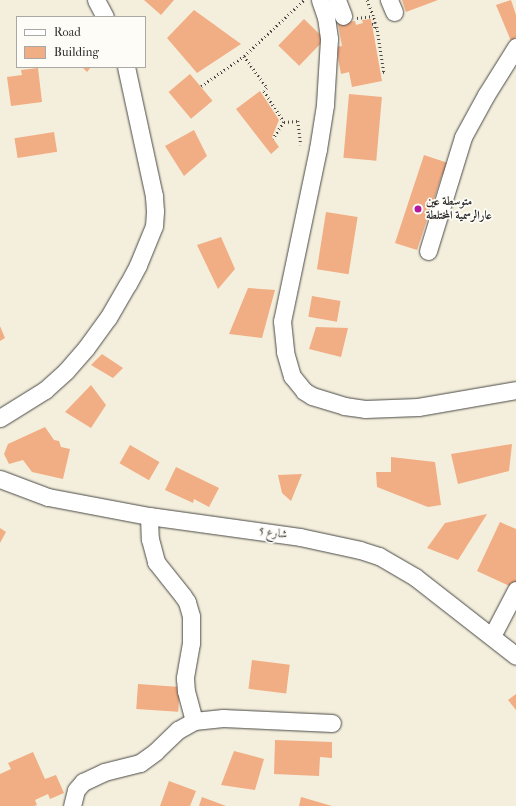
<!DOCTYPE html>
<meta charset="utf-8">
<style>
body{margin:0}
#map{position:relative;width:516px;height:806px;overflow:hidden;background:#f4efdc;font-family:"IM FELL French Canon",Amiri,serif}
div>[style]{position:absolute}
.building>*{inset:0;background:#f1ad83;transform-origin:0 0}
.path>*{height:2.5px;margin-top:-1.25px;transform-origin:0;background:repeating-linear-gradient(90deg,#494846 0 1px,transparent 0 4px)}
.roads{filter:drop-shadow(0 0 1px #494846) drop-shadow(0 0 1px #494846)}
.street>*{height:17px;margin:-8.5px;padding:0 8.5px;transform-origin:8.5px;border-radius:8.5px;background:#fff}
.dots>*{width:11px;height:11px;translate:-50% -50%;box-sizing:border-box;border:2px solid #fdfcf7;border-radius:50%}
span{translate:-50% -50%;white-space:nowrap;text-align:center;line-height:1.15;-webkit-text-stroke:3.5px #fdfcf7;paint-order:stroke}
.poi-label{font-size:12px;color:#2b2b2b;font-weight:700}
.left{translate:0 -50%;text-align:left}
.street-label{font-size:12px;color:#2b2b2b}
.legend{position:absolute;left:16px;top:16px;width:130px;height:52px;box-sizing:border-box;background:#fdfcf7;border:1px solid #a9a8a5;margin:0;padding:5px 7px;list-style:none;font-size:12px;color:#2b2b2b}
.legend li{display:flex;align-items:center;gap:8px;height:20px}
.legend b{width:20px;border:1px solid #a9a8a5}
</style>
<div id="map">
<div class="building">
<div style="clip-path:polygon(144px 0,174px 0,161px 15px)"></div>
<div style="clip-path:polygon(402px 0,438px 0,406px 12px)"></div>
<div style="clip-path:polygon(511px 0,516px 15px,516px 37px,511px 41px,496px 5px)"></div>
<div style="clip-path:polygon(194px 10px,241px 44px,197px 73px,167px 38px)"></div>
<div style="left:304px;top:19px;width:29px;height:37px;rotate:44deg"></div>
<div style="clip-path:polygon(371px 19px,382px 81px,352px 87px,349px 72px,341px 74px,336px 47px,342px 46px,338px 24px,355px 21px,356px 25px,363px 23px,362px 20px)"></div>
<div style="clip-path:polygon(82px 67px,91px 67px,87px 72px)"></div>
<div style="clip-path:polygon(38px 68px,42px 102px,11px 106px,7px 77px,22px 75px,21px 70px)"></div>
<div style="left:190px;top:74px;width:35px;height:28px;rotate:50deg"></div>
<div style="clip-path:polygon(260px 91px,279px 120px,272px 137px,279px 147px,271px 154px,236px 109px)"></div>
<div style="left:349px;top:94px;width:33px;height:64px;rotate:5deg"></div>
<div style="clip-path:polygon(194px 130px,207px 156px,184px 176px,165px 146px)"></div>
<div style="left:54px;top:132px;width:20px;height:40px;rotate:81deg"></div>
<div style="clip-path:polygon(424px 155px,451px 164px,447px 176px,442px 175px,417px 250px,395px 243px)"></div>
<div style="left:326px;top:212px;width:32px;height:58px;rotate:9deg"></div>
<div style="clip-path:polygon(221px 237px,235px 269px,218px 289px,197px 245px)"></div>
<div style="clip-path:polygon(248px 288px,275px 290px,262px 338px,229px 334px)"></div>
<div style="left:312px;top:296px;width:29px;height:21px;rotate:10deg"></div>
<div style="clip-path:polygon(0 326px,5px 338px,0 341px)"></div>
<div style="clip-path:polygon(316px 327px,348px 328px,341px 357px,309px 349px)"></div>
<div style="clip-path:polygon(102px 354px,123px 368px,113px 378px,91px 365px)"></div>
<div style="clip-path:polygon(91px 385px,106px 405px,91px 428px,65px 412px)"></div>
<div style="clip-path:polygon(45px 427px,54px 440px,59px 441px,61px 447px,70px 449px,63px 479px,32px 472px,23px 460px,9px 464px,4px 454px,8px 444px)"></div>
<div style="clip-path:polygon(512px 444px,509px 471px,458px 484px,451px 454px)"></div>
<div style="left:130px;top:445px;width:34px;height:21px;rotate:30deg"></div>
<div style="clip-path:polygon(391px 457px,435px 462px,441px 505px,428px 507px,377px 487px,376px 472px,391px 472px)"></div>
<div style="clip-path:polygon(176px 467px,219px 488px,209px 507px,194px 499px,193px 503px,165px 490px)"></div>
<div style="clip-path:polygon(302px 474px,291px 501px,282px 493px,278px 475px)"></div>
<div style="clip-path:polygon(487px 514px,458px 560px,427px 548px,445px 523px)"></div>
<div style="clip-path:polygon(500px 522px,516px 529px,516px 584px,514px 588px,477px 571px)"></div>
<div style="clip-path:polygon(0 528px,6px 532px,0 543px)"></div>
<div style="left:252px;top:660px;width:38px;height:29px;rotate:7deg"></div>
<div style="left:138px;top:684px;width:42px;height:25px;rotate:4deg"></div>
<div style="clip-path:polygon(516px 694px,516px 710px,508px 700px)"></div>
<div style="clip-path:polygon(275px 740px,332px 742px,332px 758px,320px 757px,319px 776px,274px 774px)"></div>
<div style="clip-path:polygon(234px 751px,264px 759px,255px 790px,221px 785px)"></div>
<div style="clip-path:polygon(33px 752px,45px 779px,56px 775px,64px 793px,50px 799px,48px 794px,35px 800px,37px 805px,34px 806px,0 806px,0 774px,11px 769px,8px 763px)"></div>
<div style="clip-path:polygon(169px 781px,196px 791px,190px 806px,160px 806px)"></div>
<div style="clip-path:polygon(202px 797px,226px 806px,199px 806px)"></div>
<div style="clip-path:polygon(301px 797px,332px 806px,299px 806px)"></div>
</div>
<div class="path">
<div style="left:357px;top:18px;width:16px;rotate:-7deg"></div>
<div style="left:373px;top:16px;width:17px;rotate:-111deg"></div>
<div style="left:375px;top:23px;width:5px;rotate:90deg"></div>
<div style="left:375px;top:28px;width:2px;rotate:-27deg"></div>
<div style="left:377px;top:27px;width:46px;rotate:81.2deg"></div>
<div style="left:384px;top:72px;width:3px;rotate:162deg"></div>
<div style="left:372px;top:24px;width:3px;rotate:-18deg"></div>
<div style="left:375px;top:23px;width:7px;rotate:-106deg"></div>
<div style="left:244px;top:56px;width:39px;rotate:54deg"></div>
<div style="left:267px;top:88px;width:4px;rotate:135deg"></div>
<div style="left:264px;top:91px;width:37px;rotate:57deg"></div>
<div style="left:284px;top:122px;width:20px;rotate:123deg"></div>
<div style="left:201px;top:86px;width:52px;rotate:-34.9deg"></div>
<div style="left:244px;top:56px;width:82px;rotate:-43deg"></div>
<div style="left:284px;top:122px;width:14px;rotate:-4deg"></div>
<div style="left:298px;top:121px;width:24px;rotate:83deg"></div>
</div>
<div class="roads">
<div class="street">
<div style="left:96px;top:0;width:19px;rotate:62deg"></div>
<div style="left:320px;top:0;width:18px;rotate:71deg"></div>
<div style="left:326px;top:17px;width:22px;rotate:82deg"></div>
<div style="left:329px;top:39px;width:66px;rotate:93.5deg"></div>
<div style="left:325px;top:105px;width:45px;rotate:99deg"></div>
<div style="left:318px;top:149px;width:176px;rotate:101.8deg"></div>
<div style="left:282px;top:321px;width:31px;rotate:84deg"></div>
<div style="left:285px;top:352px;width:25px;rotate:74deg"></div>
<div style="left:292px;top:376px;width:19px;rotate:51deg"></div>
<div style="left:304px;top:391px;width:9px;rotate:32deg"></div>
<div style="left:312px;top:396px;width:34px;rotate:17deg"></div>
<div style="left:344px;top:406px;width:21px;rotate:8deg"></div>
<div style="left:365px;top:409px;width:53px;rotate:-2.2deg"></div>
<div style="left:418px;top:407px;width:99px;rotate:-9.8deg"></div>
<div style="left:337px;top:0;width:17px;rotate:69deg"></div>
<div style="left:389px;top:0;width:13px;rotate:67deg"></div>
<div style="left:428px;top:251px;width:119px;rotate:-72.9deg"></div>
<div style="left:463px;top:137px;width:48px;rotate:-61.3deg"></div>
<div style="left:486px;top:95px;width:57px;rotate:-58deg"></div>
<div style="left:0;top:418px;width:53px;rotate:-31.9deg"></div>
<div style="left:45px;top:390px;width:28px;rotate:-42deg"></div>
<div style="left:66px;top:371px;width:30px;rotate:-49deg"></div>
<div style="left:86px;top:348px;width:37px;rotate:-54deg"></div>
<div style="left:108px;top:318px;width:39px;rotate:-60deg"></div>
<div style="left:128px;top:284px;width:21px;rotate:-62deg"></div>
<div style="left:138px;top:265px;width:42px;rotate:-67.7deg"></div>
<div style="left:154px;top:226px;width:15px;rotate:-86deg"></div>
<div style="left:155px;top:211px;width:15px;rotate:-94deg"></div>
<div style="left:154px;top:196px;width:132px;rotate:-102.2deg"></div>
<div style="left:0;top:479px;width:51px;rotate:20.6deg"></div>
<div style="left:48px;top:497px;width:103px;rotate:10.7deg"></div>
<div style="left:149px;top:516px;width:152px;rotate:7.9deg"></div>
<div style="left:300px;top:537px;width:61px;rotate:12.2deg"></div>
<div style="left:360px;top:550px;width:20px;rotate:18deg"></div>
<div style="left:379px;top:556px;width:42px;rotate:30.3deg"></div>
<div style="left:415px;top:577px;width:128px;rotate:38deg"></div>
<div style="left:149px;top:516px;width:23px;rotate:88deg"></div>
<div style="left:150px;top:539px;width:24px;rotate:75deg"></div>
<div style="left:156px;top:562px;width:43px;rotate:51.5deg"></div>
<div style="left:183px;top:596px;width:7px;rotate:56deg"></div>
<div style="left:187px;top:602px;width:15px;rotate:74deg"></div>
<div style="left:191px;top:616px;width:27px;rotate:90deg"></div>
<div style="left:191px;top:643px;width:36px;rotate:100deg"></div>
<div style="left:185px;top:678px;width:13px;rotate:86deg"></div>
<div style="left:186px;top:691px;width:31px;rotate:75deg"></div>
<div style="left:492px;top:636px;width:52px;rotate:-62.4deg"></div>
<div style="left:72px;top:806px;width:16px;rotate:-76deg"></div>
<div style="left:76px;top:790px;width:11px;rotate:-49deg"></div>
<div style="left:83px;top:782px;width:23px;rotate:-25deg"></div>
<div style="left:104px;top:772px;width:37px;rotate:-14deg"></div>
<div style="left:140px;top:763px;width:19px;rotate:-36deg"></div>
<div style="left:155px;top:752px;width:32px;rotate:-44deg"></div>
<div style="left:178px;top:730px;width:18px;rotate:-29deg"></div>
<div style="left:194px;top:721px;width:29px;rotate:-6deg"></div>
<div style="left:223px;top:718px;width:109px;rotate:2.6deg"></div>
</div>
</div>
<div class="dots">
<div style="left:418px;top:209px;background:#b5179e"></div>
</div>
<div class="poi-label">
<span class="left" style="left:426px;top:209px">متوسطة عين<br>عارالرسمية المختلطة</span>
</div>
<div class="street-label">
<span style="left:273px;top:533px;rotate:9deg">شارع 5</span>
</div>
<ul class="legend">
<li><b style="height:5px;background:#fff"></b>Road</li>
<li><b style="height:11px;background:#f1ad83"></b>Building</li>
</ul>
</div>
